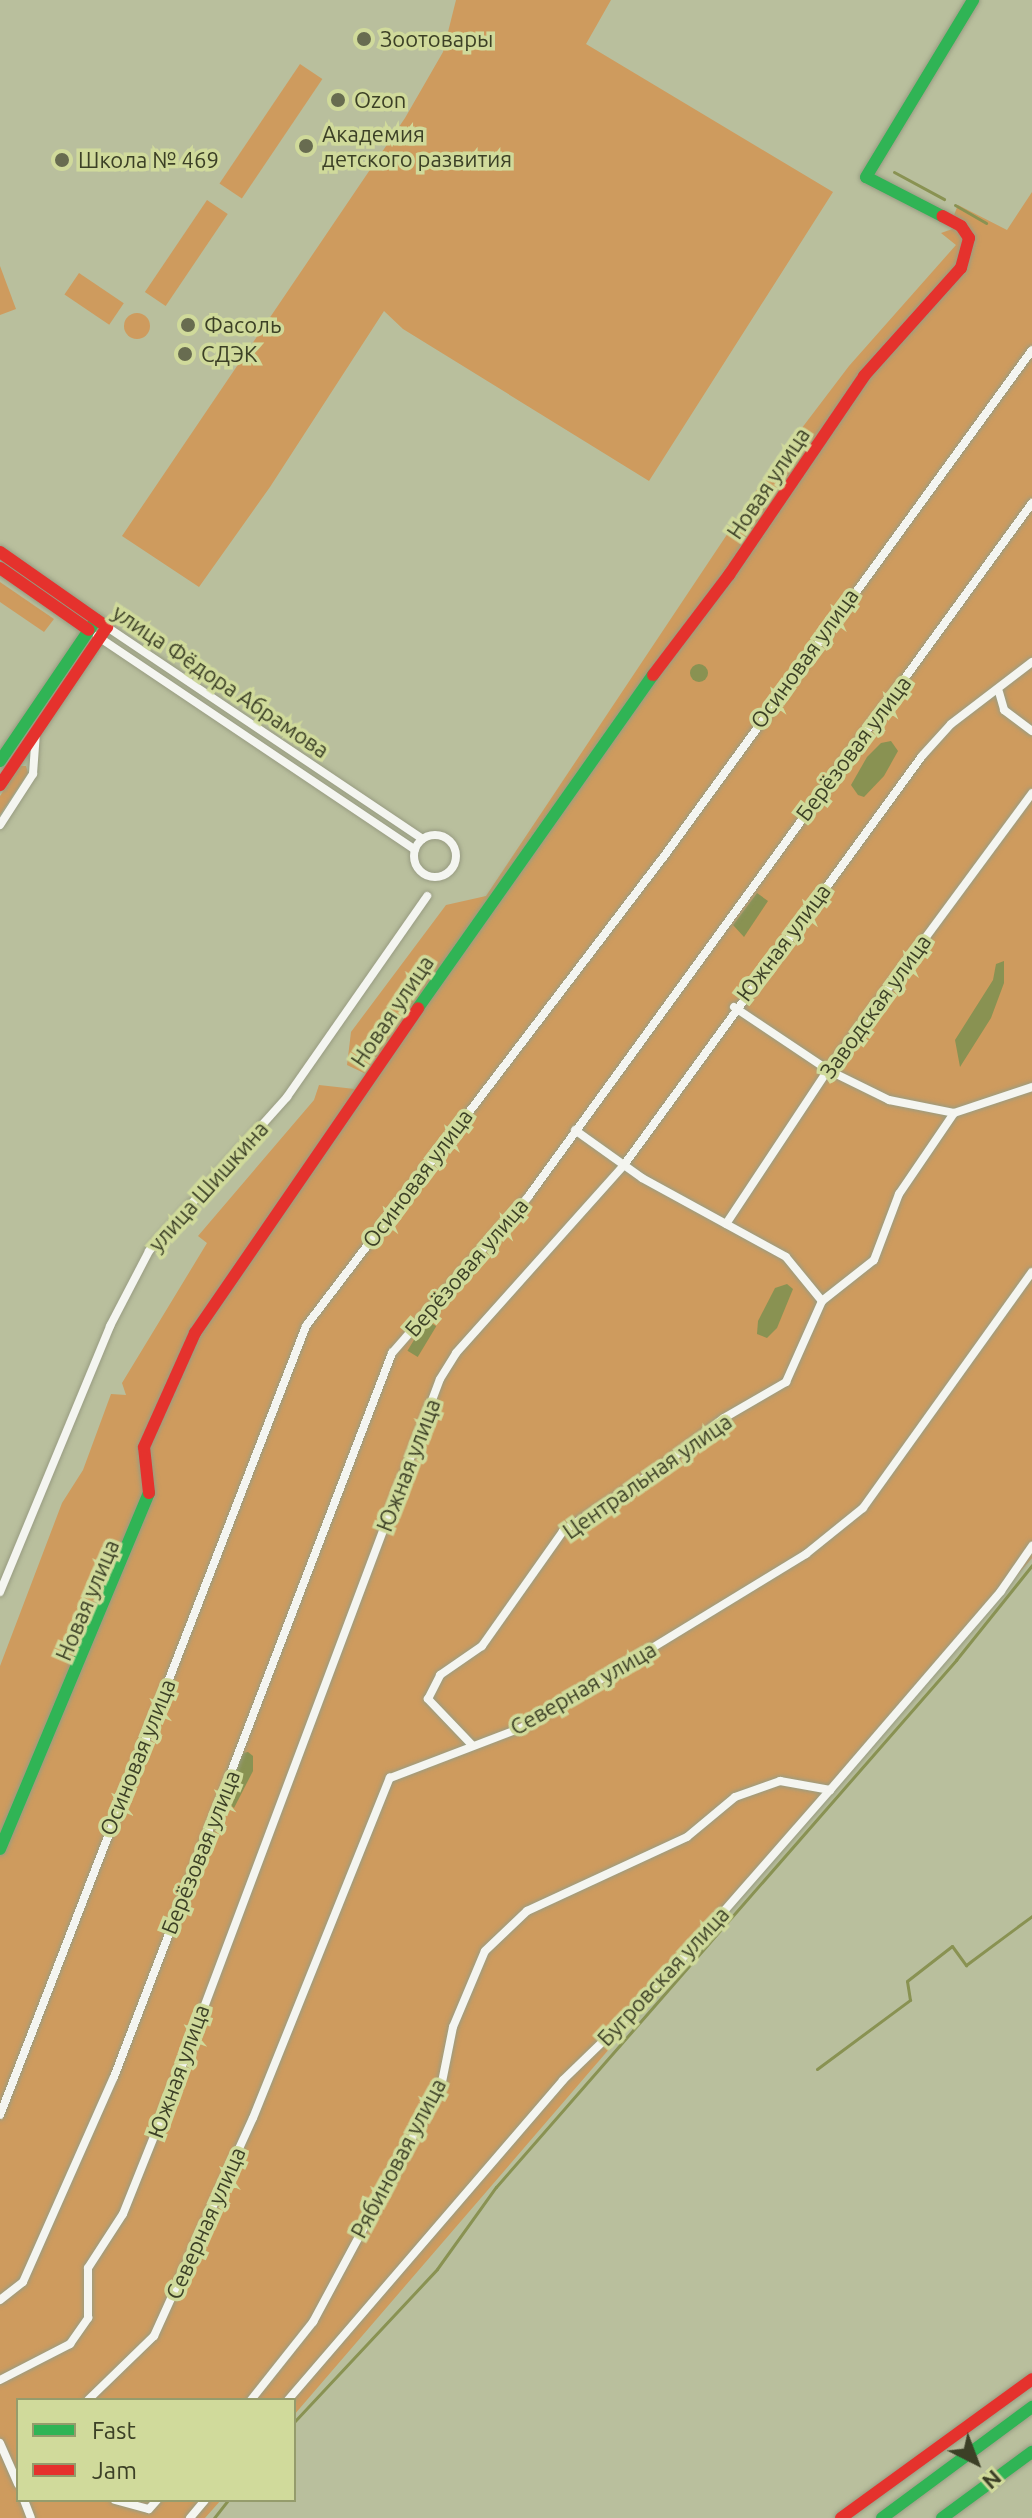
<!DOCTYPE html>
<meta charset="utf-8">
<style>
body{margin:0}
#map{position:relative;width:1032px;height:2518px;overflow:hidden;background:#b9bf9d;font-family:Ubuntu,sans-serif}
div>[style]{position:absolute}
.green>*{inset:0;background:#ce9b5e;transform-origin:0 0}
.round{border-radius:50%}
.water>*{inset:0;background:#899252;transform-origin:0 0}
.stream>*{height:3px;margin:-1.5px;padding:0 1.5px;transform-origin:1.5px;border-radius:1.5px;background:#899252}
.roads{filter:drop-shadow(0 0 2px #989c82) drop-shadow(0 0 2px #989c82)}
.street>*{height:8px;margin:-4px;padding:0 4px;transform-origin:4px;border-radius:4px;background:#f4f5f0}
.street>.ring{margin:-4px;padding:0;box-sizing:content-box;background:none;border:8px solid #f4f5f0;border-radius:50%}
.fast>*{height:12px;margin:-6px;padding:0 6px;transform-origin:6px;border-radius:6px;background:#30b455}
.jam>*{height:12px;margin:-6px;padding:0 6px;transform-origin:6px;border-radius:6px;background:#e5322d}
.dots>*{width:22px;height:22px;translate:-50% -50%;box-sizing:border-box;border:4px solid #d0da9b;border-radius:50%}
span{translate:-50% -50%;white-space:nowrap;text-align:center;line-height:1.15;-webkit-text-stroke:7px #d0da9b;paint-order:stroke}
.poi-label{font-size:22px;color:#3c4026}
.left{translate:0 -50%;text-align:left}
.street-label{font-size:22px;color:#3c4026}
.legend{position:absolute;left:16px;top:2398px;width:280px;height:104px;box-sizing:border-box;background:#d0da9b;border:2px solid #959c6c;margin:0;padding:10px 14px;list-style:none;font-size:24px;color:#3c4026}
.legend li{display:flex;align-items:center;gap:16px;height:40px}
.legend b{width:40px;border:2px solid #959c6c}
.north{position:absolute;left:936px;top:2422px;width:80px;height:80px;-webkit-text-stroke:6px #d0da9b;paint-order:stroke;rotate:138deg;font-size:22px;font-weight:700;line-height:32px;text-align:center;color:#3c4026}
.north::after{content:'';display:block;margin:auto;width:28px;height:36px;background:#3c4026;clip-path:polygon(50% 0,100% 100%,50% 72%,0 100%)}
</style>
<div id="map">
<div class="green">
<div style="clip-path:polygon(456px 0,611px 0,586px 44px,833px 192px,649px 481px,403px 329px,384px 311px,270px 487px,199px 587px,122px 536px,405px 118px,443px 52px)"></div>
<div style="left:300px;top:64px;width:27px;height:144px;rotate:34deg"></div>
<div style="clip-path:polygon(1032px 192px,1032px 1558px,294px 2415px,294px 2400px,18px 2400px,18px 2500px,221px 2500px,205px 2518px,0 2518px,0 1666px,62px 1503px,83px 1470px,111px 1394px,126px 1395px,122px 1383px,207px 1243px,198px 1236px,314px 1100px,319px 1085px,355px 1089px,366px 1074px,347px 1065px,351px 1032px,446px 905px,486px 896px,770px 470px,849px 366px,956px 245px,941px 233px,964px 225px,954px 215px,958px 205px,1007px 230px)"></div>
<div style="left:207px;top:200px;width:25px;height:111px;rotate:34deg"></div>
<div style="clip-path:polygon(0 266px,16px 309px,0 315px)"></div>
<div style="left:79px;top:273px;width:54px;height:26px;rotate:34deg"></div>
<div class="round" style="left:124px;top:313px;width:26px;height:26px"></div>
<div style="clip-path:polygon(0 582px,54px 619px,44px 632px,0 602px)"></div>
<div style="clip-path:polygon(20px 766px,26px 766px,28px 773px,0 815px,0 796px)"></div>
</div>
<div class="water">
<div class="round" style="left:690px;top:664px;width:18px;height:18px"></div>
<div style="clip-path:polygon(891px 741px,898px 751px,884px 776px,864px 797px,858px 795px,851px 785px,867px 757px,881px 743px)"></div>
<div style="clip-path:polygon(757px 893px,768px 901px,744px 937px,733px 925px)"></div>
<div style="clip-path:polygon(1004px 961px,1004px 983px,991px 1018px,960px 1067px,955px 1040px,993px 980px,996px 964px)"></div>
<div style="clip-path:polygon(787px 1284px,793px 1289px,777px 1328px,767px 1338px,757px 1334px,758px 1321px,775px 1288px)"></div>
<div style="left:426px;top:1320px;width:12px;height:36px;rotate:31deg"></div>
<div style="clip-path:polygon(248px 1752px,253px 1756px,253px 1771px,234px 1808px,225px 1800px,243px 1753px)"></div>
</div>
<div class="stream">
<div style="left:894px;top:172px;width:57px;rotate:28.4deg"></div>
<div style="left:955px;top:205px;width:36px;rotate:30deg"></div>
<div style="left:817px;top:2069px;width:116px;rotate:-36.6deg"></div>
<div style="left:910px;top:2000px;width:19px;rotate:-99deg"></div>
<div style="left:907px;top:1981px;width:57px;rotate:-37.9deg"></div>
<div style="left:952px;top:1946px;width:24px;rotate:54deg"></div>
<div style="left:966px;top:1965px;width:82px;rotate:-36.6deg"></div>
<div style="left:294px;top:2422px;width:209px;rotate:-46.9deg"></div>
<div style="left:437px;top:2269px;width:101px;rotate:-54.3deg"></div>
<div style="left:496px;top:2187px;width:700px;rotate:-48.88deg"></div>
<div style="left:956px;top:1660px;width:122px;rotate:-51.3deg"></div>
<div style="left:214px;top:2518px;width:23px;rotate:-52deg"></div>
</div>
<div class="roads">
<div class="street">
<div style="left:107px;top:627px;width:380px;rotate:33.9deg"></div>
<div style="left:97px;top:636px;width:383px;rotate:33.9deg"></div>
<div style="left:999px;top:692px;width:19px;rotate:74deg"></div>
<div style="left:1004px;top:710px;width:35px;rotate:37deg"></div>
<div style="left:0;top:825px;width:61px;rotate:-57.1deg"></div>
<div style="left:33px;top:774px;width:42px;rotate:-85.9deg"></div>
<div class="ring" style="left:414px;top:835px;width:34px;height:34px"></div>
<div style="left:734px;top:1007px;width:113px;rotate:33.8deg"></div>
<div style="left:828px;top:1070px;width:68px;rotate:26.2deg"></div>
<div style="left:889px;top:1100px;width:66px;rotate:11.3deg"></div>
<div style="left:575px;top:1130px;width:82px;rotate:35.6deg"></div>
<div style="left:642px;top:1178px;width:164px;rotate:28.7deg"></div>
<div style="left:786px;top:1257px;width:57px;rotate:50.7deg"></div>
<div style="left:726px;top:1224px;width:185px;rotate:-56.5deg"></div>
<div style="left:828px;top:1070px;width:344px;rotate:-53.6deg"></div>
<div style="left:0;top:1592px;width:288px;rotate:-67.5deg"></div>
<div style="left:110px;top:1326px;width:85px;rotate:-62.5deg"></div>
<div style="left:149px;top:1251px;width:207px;rotate:-48.1deg"></div>
<div style="left:287px;top:1097px;width:245px;rotate:-55.1deg"></div>
<div style="left:472px;top:1745px;width:64px;rotate:-133.7deg"></div>
<div style="left:428px;top:1699px;width:27px;rotate:-63deg"></div>
<div style="left:440px;top:1675px;width:51px;rotate:-34.6deg"></div>
<div style="left:482px;top:1646px;width:141px;rotate:-54.8deg"></div>
<div style="left:563px;top:1531px;width:113px;rotate:-33.1deg"></div>
<div style="left:658px;top:1469px;width:83px;rotate:-37.7deg"></div>
<div style="left:724px;top:1418px;width:72px;rotate:-30.1deg"></div>
<div style="left:786px;top:1382px;width:89px;rotate:-66deg"></div>
<div style="left:822px;top:1301px;width:66px;rotate:-38.3deg"></div>
<div style="left:874px;top:1260px;width:71px;rotate:-69.3deg"></div>
<div style="left:899px;top:1194px;width:98px;rotate:-55.8deg"></div>
<div style="left:954px;top:1113px;width:82px;rotate:-18.4deg"></div>
<div style="left:0;top:2115px;width:846px;rotate:-68.8deg"></div>
<div style="left:306px;top:1326px;width:592px;rotate:-52.69deg"></div>
<div style="left:665px;top:855px;width:624px;rotate:-53.99deg"></div>
<div style="left:0;top:2300px;width:29px;rotate:-38deg"></div>
<div style="left:23px;top:2282px;width:224px;rotate:-66.1deg"></div>
<div style="left:114px;top:2077px;width:776px;rotate:-68.99deg"></div>
<div style="left:392px;top:1353px;width:207px;rotate:-48.9deg"></div>
<div style="left:528px;top:1197px;width:858px;rotate:-54.01deg"></div>
<div style="left:0;top:2380px;width:79px;rotate:-27.2deg"></div>
<div style="left:70px;top:2344px;width:32px;rotate:-55deg"></div>
<div style="left:88px;top:2318px;width:50px;rotate:-90deg"></div>
<div style="left:88px;top:2268px;width:64px;rotate:-57.1deg"></div>
<div style="left:123px;top:2214px;width:151px;rotate:-68.2deg"></div>
<div style="left:179px;top:2074px;width:742px;rotate:-69.42deg"></div>
<div style="left:440px;top:1379px;width:31px;rotate:-58deg"></div>
<div style="left:456px;top:1353px;width:252px;rotate:-48.2deg"></div>
<div style="left:624px;top:1165px;width:506px;rotate:-53.92deg"></div>
<div style="left:922px;top:756px;width:43px;rotate:-47.8deg"></div>
<div style="left:951px;top:724px;width:102px;rotate:-37.4deg"></div>
<div style="left:88px;top:2400px;width:92px;rotate:-44.1deg"></div>
<div style="left:154px;top:2336px;width:239px;rotate:-65.6deg"></div>
<div style="left:253px;top:2118px;width:367px;rotate:-68.1deg"></div>
<div style="left:390px;top:1778px;width:140px;rotate:-20.9deg"></div>
<div style="left:521px;top:1728px;width:334px;rotate:-31.4deg"></div>
<div style="left:806px;top:1554px;width:73px;rotate:-38.9deg"></div>
<div style="left:863px;top:1508px;width:290px;rotate:-54.4deg"></div>
<div style="left:251px;top:2400px;width:100px;rotate:-51.5deg"></div>
<div style="left:313px;top:2322px;width:272px;rotate:-61.7deg"></div>
<div style="left:442px;top:2082px;width:56px;rotate:-78.7deg"></div>
<div style="left:453px;top:2027px;width:82px;rotate:-67.2deg"></div>
<div style="left:485px;top:1951px;width:58px;rotate:-43.6deg"></div>
<div style="left:527px;top:1911px;width:176px;rotate:-24.8deg"></div>
<div style="left:687px;top:1837px;width:62px;rotate:-39.8deg"></div>
<div style="left:735px;top:1797px;width:48px;rotate:-19.6deg"></div>
<div style="left:780px;top:1781px;width:51px;rotate:10.2deg"></div>
<div style="left:288px;top:2400px;width:422px;rotate:-49.3deg"></div>
<div style="left:563px;top:2080px;width:117px;rotate:-44deg"></div>
<div style="left:647px;top:1999px;width:278px;rotate:-48.8deg"></div>
<div style="left:830px;top:1790px;width:262px;rotate:-49.3deg"></div>
<div style="left:1001px;top:1591px;width:55px;rotate:-55.4deg"></div>
<div style="left:0;top:2443px;width:45px;rotate:66.3deg"></div>
<div style="left:24px;top:2500px;width:19px;rotate:69deg"></div>
<div style="left:115px;top:2500px;width:35px;rotate:15deg"></div>
<div style="left:149px;top:2509px;width:12px;rotate:-48deg"></div>
<div style="left:190px;top:2518px;width:23px;rotate:-50deg"></div>
</div>
<div class="fast">
<div style="left:942px;top:216px;width:85px;rotate:-152.8deg"></div>
<div style="left:866px;top:177px;width:207px;rotate:-58.8deg"></div>
<div style="left:0;top:761px;width:171px;rotate:-55.8deg"></div>
<div style="left:418px;top:1008px;width:408px;rotate:-54.8deg"></div>
<div style="left:0;top:1849px;width:386px;rotate:-67.3deg"></div>
<div style="left:882px;top:2518px;width:187px;rotate:-36.5deg"></div>
<div style="left:942px;top:2518px;width:112px;rotate:-36.3deg"></div>
</div>
<div class="jam">
<div style="left:0;top:552px;width:131px;rotate:35deg"></div>
<div style="left:107px;top:627px;width:191px;rotate:124.1deg"></div>
<div style="left:0;top:568px;width:108px;rotate:34.9deg"></div>
<div style="left:653px;top:675px;width:126px;rotate:-52.8deg"></div>
<div style="left:729px;top:575px;width:240px;rotate:-55.8deg"></div>
<div style="left:864px;top:376px;width:145px;rotate:-48.1deg"></div>
<div style="left:961px;top:268px;width:31px;rotate:-75deg"></div>
<div style="left:969px;top:238px;width:14px;rotate:-124deg"></div>
<div style="left:961px;top:226px;width:21px;rotate:-152deg"></div>
<div style="left:149px;top:1493px;width:46px;rotate:-96.2deg"></div>
<div style="left:144px;top:1447px;width:125px;rotate:-65.9deg"></div>
<div style="left:195px;top:1333px;width:394px;rotate:-55.5deg"></div>
<div style="left:841px;top:2518px;width:236px;rotate:-36deg"></div>
</div>
</div>
<div class="dots">
<div style="left:364px;top:39px;background:#686c50"></div>
<div style="left:338px;top:100px;background:#686c50"></div>
<div style="left:306px;top:146px;background:#686c50"></div>
<div style="left:62px;top:160px;background:#686c50"></div>
<div style="left:188px;top:325px;background:#686c50"></div>
<div style="left:185px;top:354px;background:#686c50"></div>
</div>
<div class="poi-label">
<span class="left" style="left:380px;top:39px">Зоотовары</span>
<span class="left" style="left:354px;top:100px">Ozon</span>
<span class="left" style="left:322px;top:146px">Академия<br>детского развития</span>
<span class="left" style="left:78px;top:160px">Школа № 469</span>
<span class="left" style="left:204px;top:325px">Фасоль</span>
<span class="left" style="left:201px;top:354px">СДЭК</span>
</div>
<div class="street-label">
<span style="left:768px;top:483px;rotate:-56deg">Новая улица</span>
<span style="left:804px;top:658px;rotate:-54deg">Осиновая улица</span>
<span style="left:221px;top:681px;rotate:34deg">улица Фёдора Абрамова</span>
<span style="left:853px;top:748px;rotate:-53deg">Берёзовая улица</span>
<span style="left:783px;top:942px;rotate:-53deg">Южная улица</span>
<span style="left:875px;top:1006px;rotate:-54deg">Заводская улица</span>
<span style="left:392px;top:1011px;rotate:-56deg">Новая улица</span>
<span style="left:417px;top:1178px;rotate:-53deg">Осиновая улица</span>
<span style="left:208px;top:1186px;rotate:-48deg">улица Шишкина</span>
<span style="left:466px;top:1267px;rotate:-49deg">Берёзовая улица</span>
<span style="left:408px;top:1465px;rotate:-69deg">Южная улица</span>
<span style="left:647px;top:1476px;rotate:-35deg">Центральная улица</span>
<span style="left:87px;top:1600px;rotate:-67deg">Новая улица</span>
<span style="left:583px;top:1688px;rotate:-30deg">Северная улица</span>
<span style="left:137px;top:1757px;rotate:-68deg">Осиновая улица</span>
<span style="left:200px;top:1852px;rotate:-68deg">Берёзовая улица</span>
<span style="left:663px;top:1976px;rotate:-47deg">Бугровская улица</span>
<span style="left:178px;top:2071px;rotate:-70deg">Южная улица</span>
<span style="left:398px;top:2158px;rotate:-62deg">Рябиновая улица</span>
<span style="left:205px;top:2223px;rotate:-66deg">Северная улица</span>
</div>
<ul class="legend">
<li><b style="height:10px;background:#30b455"></b>Fast</li>
<li><b style="height:10px;background:#e5322d"></b>Jam</li>
</ul>
<div class="north">N</div>
</div>
